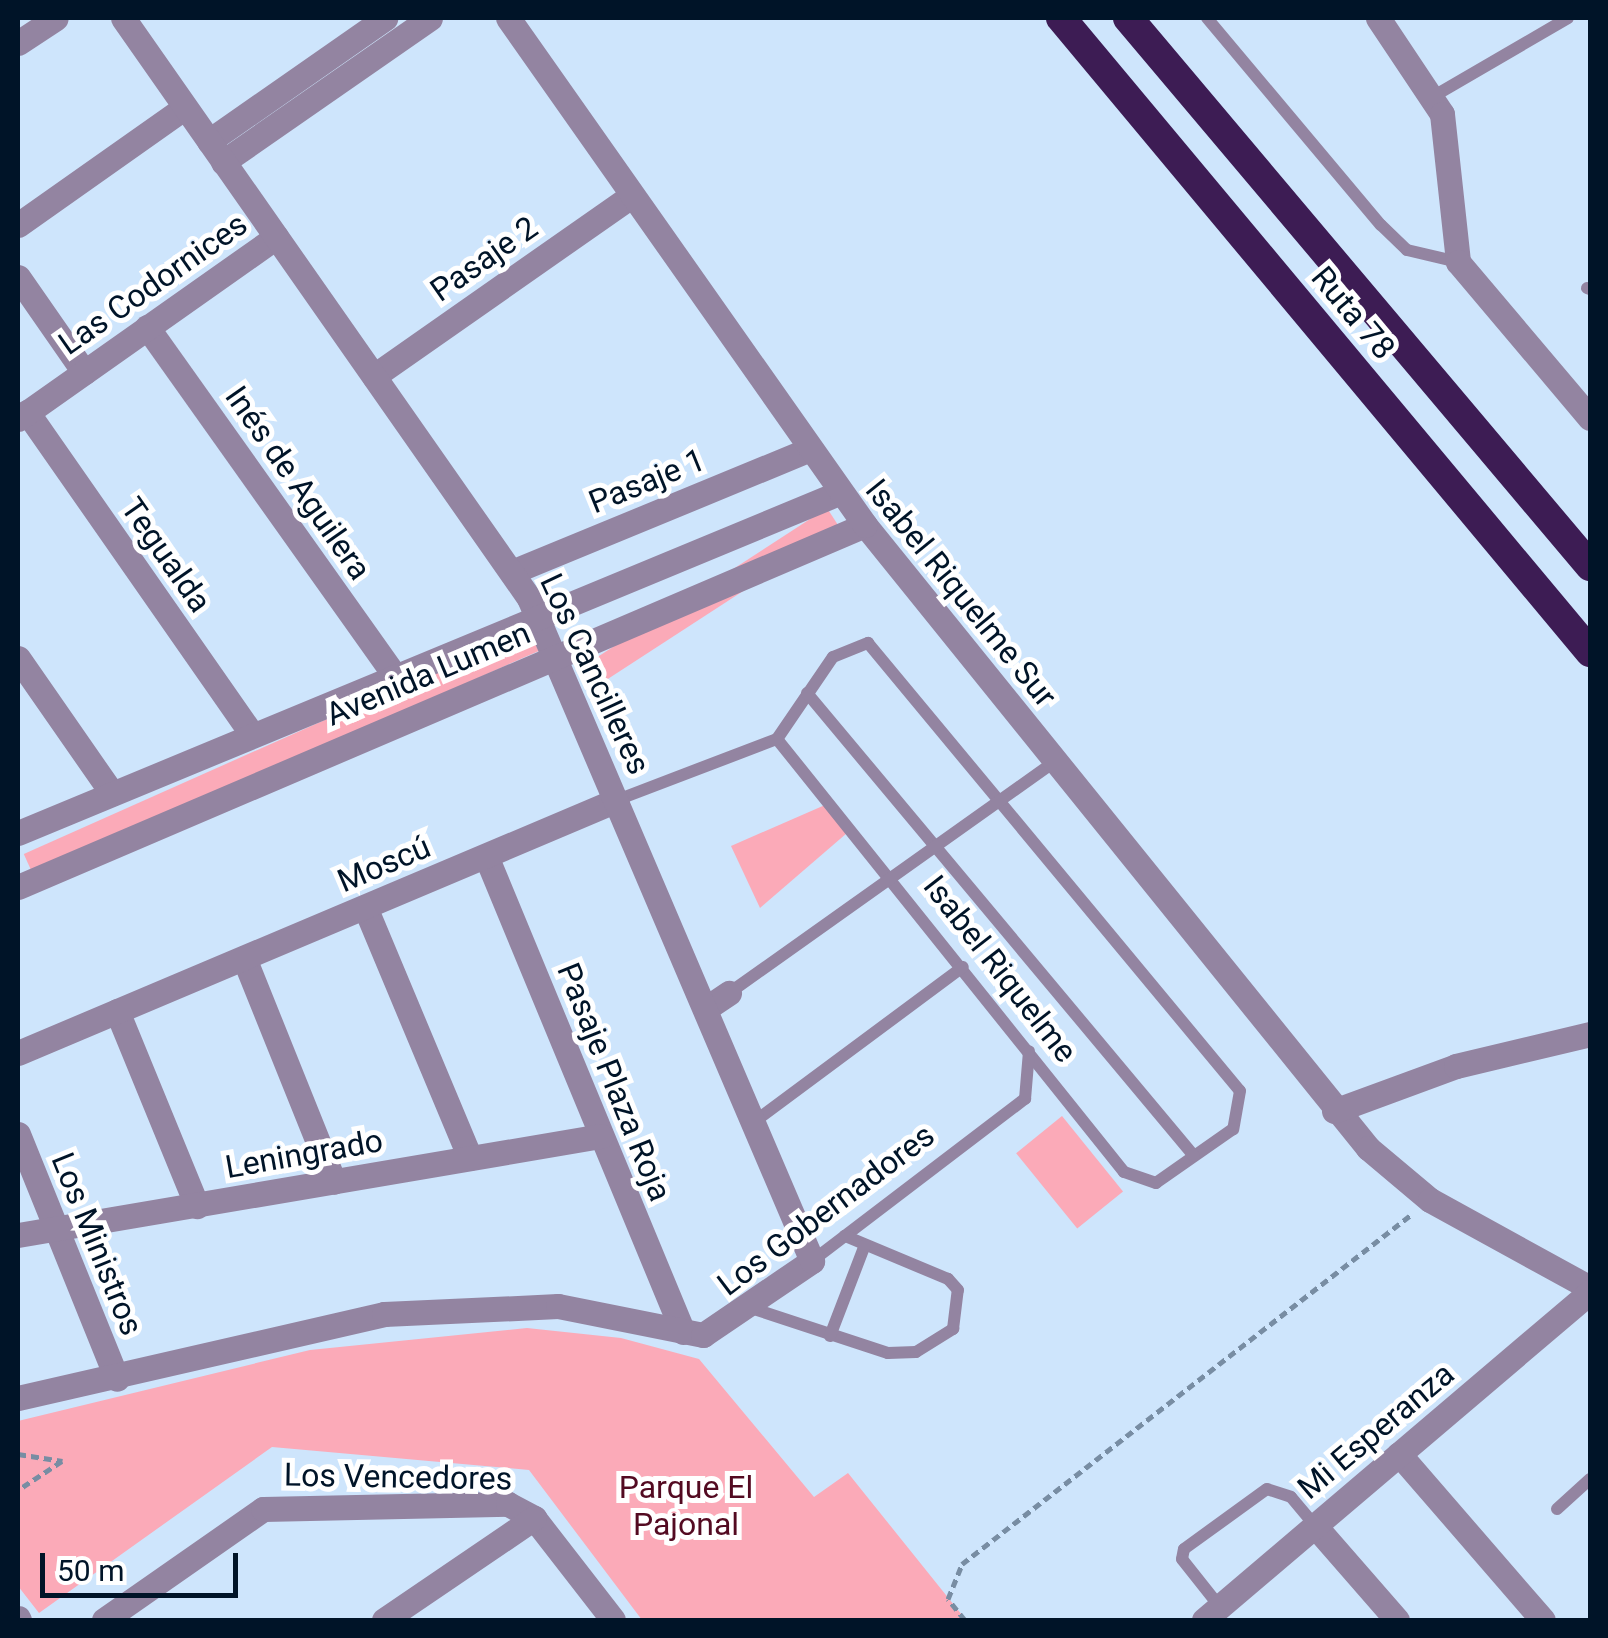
<!DOCTYPE html>
<meta charset="utf-8">
<style>
body{margin:0}
#map{position:relative;width:1608px;height:1638px;overflow:hidden;background:#cee5fc;font-family:Roboto,sans-serif}
div>[style]{position:absolute}
.green>*{inset:0;background:#fbaab8;transform-origin:0 0}
.path>*{height:5px;margin-top:-2.5px;transform-origin:0;background:repeating-linear-gradient(90deg,#788da3 0 8px,transparent 0 13px)}
.service>*{height:12px;margin:-6px;padding:0 6px;transform-origin:6px;border-radius:6px;background:#9384a1}
.minor>*{height:25px;margin:-12.5px;padding:0 12.5px;transform-origin:12.5px;border-radius:12.5px;background:#9384a1}
.tertiary>*{height:25px;margin:-12.5px;padding:0 12.5px;transform-origin:12.5px;border-radius:12.5px;background:#9384a1}
.motorway>*{height:30px;margin:-15px;padding:0 15px;transform-origin:15px;border-radius:15px;background:#3d1c54}
span{translate:-50% -50%;white-space:nowrap;text-align:center;line-height:1.15;-webkit-text-stroke:10px #fff;paint-order:stroke}
.street-label{font-size:32px;color:#001428}
.park-label{font-size:32px;color:#530a21}
.frame{position:absolute;inset:0;border:20px solid #001428;pointer-events:none}
.scale{position:absolute;left:40px;top:1553px;width:198px;height:45px;box-sizing:border-box;border:5px solid #001428;border-top:0;padding-left:12px;font-size:30px;line-height:35px;white-space:nowrap;color:#001428;-webkit-text-stroke:8px #fff;paint-order:stroke}
</style>
<div id="map">
<div class="green">
<div style="left:827px;top:508px;width:24px;height:299px;rotate:57deg"></div>
<div style="left:529px;top:629px;width:24px;height:553px;rotate:66deg"></div>
<div style="clip-path:polygon(825px 805px,847px 833px,760px 908px,731px 846px)"></div>
<div style="left:1062px;top:1116px;width:97px;height:59px;rotate:51deg"></div>
<div style="clip-path:polygon(527px 1328px,621px 1338px,699px 1359px,814px 1497px,848px 1473px,966px 1620px,642px 1620px,529px 1470px,272px 1447px,39px 1613px,18px 1586px,18px 1421px,310px 1350px)"></div>
</div>
<div class="path">
<div style="left:18px;top:1454px;width:45px;rotate:9deg"></div>
<div style="left:62px;top:1461px;width:53px;rotate:146.6deg"></div>
<div style="left:965px;top:1620px;width:27px;rotate:-129deg"></div>
<div style="left:948px;top:1599px;width:38px;rotate:-68deg"></div>
<div style="left:962px;top:1564px;width:570px;rotate:-37.87deg"></div>
</div>
<div class="service">
<div style="left:1207px;top:18px;width:270px;rotate:50deg"></div>
<div style="left:1381px;top:225px;width:36px;rotate:44deg"></div>
<div style="left:1407px;top:250px;width:52px;rotate:13.2deg"></div>
<div style="left:1434px;top:96px;width:155px;rotate:-30.2deg"></div>
<div style="left:1587px;top:288px;width:3px;rotate:18deg"></div>
<div style="left:868px;top:643px;width:582px;rotate:50.3deg"></div>
<div style="left:1240px;top:1091px;width:39px;rotate:100deg"></div>
<div style="left:1233px;top:1129px;width:94px;rotate:145deg"></div>
<div style="left:1156px;top:1183px;width:34px;rotate:-161deg"></div>
<div style="left:1124px;top:1172px;width:555px;rotate:-128.71deg"></div>
<div style="left:777px;top:739px;width:99px;rotate:-55.7deg"></div>
<div style="left:833px;top:657px;width:38px;rotate:-22deg"></div>
<div style="left:807px;top:693px;width:603px;rotate:50.11deg"></div>
<div style="left:617px;top:800px;width:171px;rotate:-20.9deg"></div>
<div style="left:729px;top:993px;width:400px;rotate:-35.4deg"></div>
<div style="left:754px;top:1122px;width:260px;rotate:-36.6deg"></div>
<div style="left:812px;top:1261px;width:268px;rotate:-37.3deg"></div>
<div style="left:1025px;top:1099px;width:48px;rotate:-85.2deg"></div>
<div style="left:751px;top:1308px;width:144px;rotate:18.2deg"></div>
<div style="left:888px;top:1353px;width:28px;rotate:-2deg"></div>
<div style="left:916px;top:1352px;width:44px;rotate:-31.9deg"></div>
<div style="left:953px;top:1329px;width:39px;rotate:-83deg"></div>
<div style="left:958px;top:1290px;width:15px;rotate:-132deg"></div>
<div style="left:948px;top:1279px;width:112px;rotate:-157.3deg"></div>
<div style="left:830px;top:1336px;width:97px;rotate:-69deg"></div>
<div style="left:1557px;top:1509px;width:45px;rotate:-42.3deg"></div>
<div style="left:1220px;top:1607px;width:61px;rotate:-128.4deg"></div>
<div style="left:1182px;top:1559px;width:10px;rotate:-79deg"></div>
<div style="left:1184px;top:1549px;width:102px;rotate:-35.9deg"></div>
<div style="left:1267px;top:1489px;width:25px;rotate:18deg"></div>
<div style="left:1291px;top:1497px;width:38px;rotate:50deg"></div>
</div>
<div class="minor">
<div style="left:1378px;top:18px;width:115px;rotate:56.3deg"></div>
<div style="left:1442px;top:114px;width:149px;rotate:83.8deg"></div>
<div style="left:1458px;top:262px;width:204px;rotate:49.8deg"></div>
<div style="left:18px;top:43px;width:45px;rotate:-33.3deg"></div>
<div style="left:209px;top:141px;width:215px;rotate:-34.9deg"></div>
<div style="left:223px;top:162px;width:252px;rotate:-34.8deg"></div>
<div style="left:18px;top:225px;width:204px;rotate:-35.2deg"></div>
<div style="left:18px;top:277px;width:116px;rotate:55.2deg"></div>
<div style="left:147px;top:327px;width:428px;rotate:54.6deg"></div>
<div style="left:374px;top:376px;width:314px;rotate:-35deg"></div>
<div style="left:27px;top:412px;width:394px;rotate:55.1deg"></div>
<div style="left:18px;top:419px;width:316px;rotate:-35.2deg"></div>
<div style="left:865px;top:525px;width:801px;rotate:51.08deg"></div>
<div style="left:1368px;top:1148px;width:81px;rotate:40deg"></div>
<div style="left:1430px;top:1200px;width:183px;rotate:28.8deg"></div>
<div style="left:512px;top:572px;width:320px;rotate:-22.4deg"></div>
<div style="left:18px;top:658px;width:165px;rotate:55.2deg"></div>
<div style="left:486px;top:856px;width:515px;rotate:67.52deg"></div>
<div style="left:365px;top:907px;width:272px;rotate:67.3deg"></div>
<div style="left:244px;top:958px;width:241px;rotate:68.1deg"></div>
<div style="left:705px;top:1009px;width:29px;rotate:-34deg"></div>
<div style="left:117px;top:1011px;width:211px;rotate:67.7deg"></div>
<div style="left:18px;top:1053px;width:650px;rotate:-22.9deg"></div>
<div style="left:1334px;top:1111px;width:130px;rotate:-20.2deg"></div>
<div style="left:1456px;top:1066px;width:138px;rotate:-13.4deg"></div>
<div style="left:18px;top:1134px;width:264px;rotate:68deg"></div>
<div style="left:18px;top:1235px;width:591px;rotate:-9.64deg"></div>
<div style="left:18px;top:1398px;width:376px;rotate:-12.9deg"></div>
<div style="left:384px;top:1314px;width:174px;rotate:-2.6deg"></div>
<div style="left:558px;top:1306px;width:148px;rotate:11.3deg"></div>
<div style="left:703px;top:1335px;width:132px;rotate:-34.2deg"></div>
<div style="left:812px;top:1261px;width:721px;rotate:-113.12deg"></div>
<div style="left:529px;top:598px;width:708px;rotate:-124.99deg"></div>
<div style="left:1399px;top:1454px;width:220px;rotate:49.1deg"></div>
<div style="left:1315px;top:1526px;width:125px;rotate:48.9deg"></div>
<div style="left:18px;top:1618px;width:2px;rotate:63deg"></div>
<div style="left:104px;top:1620px;width:194px;rotate:-34.9deg"></div>
<div style="left:263px;top:1509px;width:245px;rotate:-1.2deg"></div>
<div style="left:508px;top:1504px;width:30px;rotate:28deg"></div>
<div style="left:534px;top:1518px;width:129px;rotate:52.2deg"></div>
<div style="left:384px;top:1620px;width:181px;rotate:-34.2deg"></div>
<div style="left:1204px;top:1620px;width:507px;rotate:-40.36deg"></div>
</div>
<div class="tertiary">
<div style="left:18px;top:833px;width:889px;rotate:-22.5deg"></div>
<div style="left:18px;top:887px;width:921px;rotate:-23.14deg"></div>
<div style="left:865px;top:525px;width:620px;rotate:-125.15deg"></div>
</div>
<div class="motorway">
<div style="left:1061px;top:18px;width:826px;rotate:50.16deg"></div>
<div style="left:1128px;top:18px;width:717px;rotate:49.87deg"></div>
</div>
<div class="street-label">
<span style="left:484px;top:259px;rotate:-35deg">Pasaje 2</span>
<span style="left:153px;top:284px;rotate:-35deg">Las Codornices</span>
<span style="left:1353px;top:313px;rotate:50deg">Ruta 78</span>
<span style="left:647px;top:481px;rotate:-22deg">Pasaje 1</span>
<span style="left:298px;top:483px;rotate:55deg">Inés de Aguilera</span>
<span style="left:166px;top:555px;rotate:55deg">Tegualda</span>
<span style="left:961px;top:593px;rotate:51deg">Isabel Riquelme Sur</span>
<span style="left:428px;top:674px;rotate:-23deg">Avenida Lumen</span>
<span style="left:595px;top:674px;rotate:65deg">Los Cancilleres</span>
<span style="left:384px;top:864px;rotate:-23deg">Moscú</span>
<span style="left:1000px;top:969px;rotate:52deg">Isabel Riquelme</span>
<span style="left:614px;top:1082px;rotate:68deg">Pasaje Plaza Roja</span>
<span style="left:304px;top:1154px;rotate:-10deg">Leningrado</span>
<span style="left:826px;top:1210px;rotate:-37deg">Los Gobernadores</span>
<span style="left:97px;top:1244px;rotate:68deg">Los Ministros</span>
<span style="left:1376px;top:1431px;rotate:-40deg">Mi Esperanza</span>
<span style="left:398px;top:1477px;rotate:1deg">Los Vencedores</span>
</div>
<div class="park-label">
<span style="left:686px;top:1506px">Parque El<br>Pajonal</span>
</div>
<div class="frame"></div>
<div class="scale">50 m</div>
</div>
